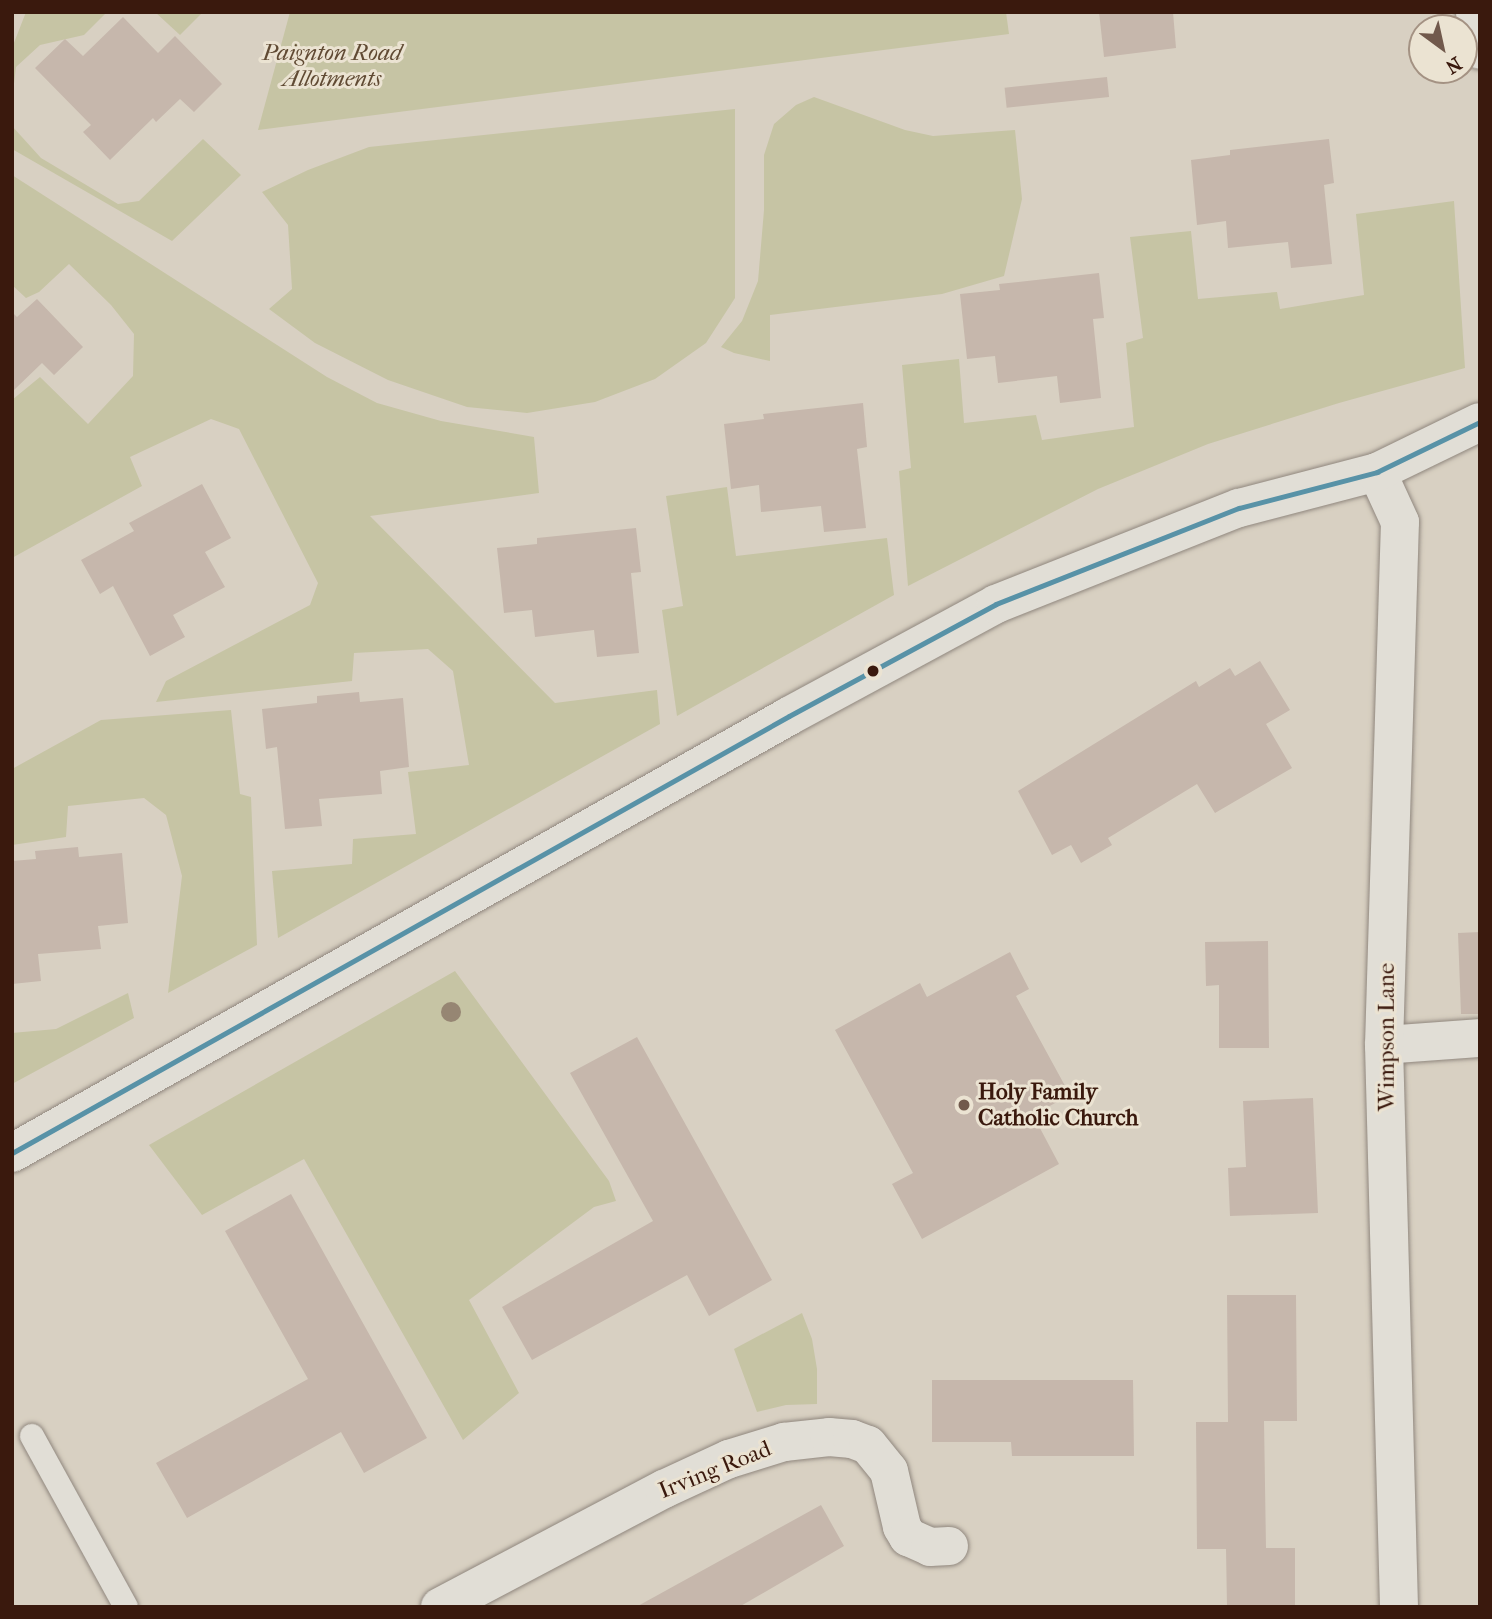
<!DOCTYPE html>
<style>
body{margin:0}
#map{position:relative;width:1492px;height:1619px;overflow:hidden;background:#d8d0c2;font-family:"IM FELL French Canon",serif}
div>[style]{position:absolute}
.green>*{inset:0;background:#c6c4a4}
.building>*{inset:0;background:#c6b7ac;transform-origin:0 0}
.roads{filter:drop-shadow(0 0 2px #90877e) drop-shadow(0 0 2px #90877e)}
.lane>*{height:24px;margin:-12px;padding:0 12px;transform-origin:12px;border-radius:12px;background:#e1ded6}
.street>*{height:38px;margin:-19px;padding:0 19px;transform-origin:19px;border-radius:19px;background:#e1ded6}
.secondary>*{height:38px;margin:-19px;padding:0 19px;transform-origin:19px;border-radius:19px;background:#e1ded6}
.bus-1>*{height:5px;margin:-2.5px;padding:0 2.5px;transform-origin:2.5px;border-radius:2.5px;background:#5892a7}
.trees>*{width:20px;height:20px;margin:-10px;border-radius:50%;background:#968673}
.dots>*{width:19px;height:19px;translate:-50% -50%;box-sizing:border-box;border:4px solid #ebe3d2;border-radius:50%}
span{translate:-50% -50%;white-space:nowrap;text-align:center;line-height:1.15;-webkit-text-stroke:6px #ebe3d2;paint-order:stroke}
.park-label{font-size:23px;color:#604a33;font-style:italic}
.street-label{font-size:23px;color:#3a190d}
.poi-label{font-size:23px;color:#3a190d;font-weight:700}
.left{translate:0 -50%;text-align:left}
.frame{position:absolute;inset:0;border:14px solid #3a190d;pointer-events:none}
.north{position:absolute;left:1408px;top:14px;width:70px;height:70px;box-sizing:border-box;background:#ebe3d2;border:2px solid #a49283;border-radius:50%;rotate:147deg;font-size:19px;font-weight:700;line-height:28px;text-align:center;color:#3a190d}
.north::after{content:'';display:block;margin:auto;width:24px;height:32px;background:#71594c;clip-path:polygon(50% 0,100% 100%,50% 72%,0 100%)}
</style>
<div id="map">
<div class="green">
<div style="clip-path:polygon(26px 12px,107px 12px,84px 35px,40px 45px,16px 67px,12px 100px,12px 48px)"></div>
<div style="clip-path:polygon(155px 12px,203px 12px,180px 35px)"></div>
<div style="clip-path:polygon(290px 12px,1006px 12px,1009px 34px,258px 130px)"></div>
<div style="clip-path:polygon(814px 97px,905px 130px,933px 136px,1015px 130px,1022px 199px,1004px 276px,942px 294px,770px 315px,770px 361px,734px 353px,721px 347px,742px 321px,758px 281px,764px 210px,764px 155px,774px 124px,796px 105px)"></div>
<div style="clip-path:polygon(735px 109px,735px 298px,706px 343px,655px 379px,595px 402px,527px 413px,467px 407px,388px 380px,315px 343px,269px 309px,292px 289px,288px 225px,262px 192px,308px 170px,369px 147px)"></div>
<div style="clip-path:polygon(12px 126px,41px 158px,118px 204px,139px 201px,203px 139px,241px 175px,172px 241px,12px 149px)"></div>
<div style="clip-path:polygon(12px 175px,327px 377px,377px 403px,441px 421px,534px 437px,539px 493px,370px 516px,555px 703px,657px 690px,660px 724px,278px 938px,272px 871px,352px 864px,353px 839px,416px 834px,408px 772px,469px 765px,453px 671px,428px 649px,354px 653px,352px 681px,156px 702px,166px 681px,310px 605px,318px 583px,239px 429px,211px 419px,130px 457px,142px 486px,12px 558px,12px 400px,40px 377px,88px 424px,133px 376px,134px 334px,111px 305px,69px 264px,39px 292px,26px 298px,12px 285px)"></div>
<div style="clip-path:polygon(1454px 201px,1465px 368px,1339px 403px,1208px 444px,1098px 489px,908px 586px,899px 471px,911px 468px,902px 365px,959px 359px,964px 423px,1036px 415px,1042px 440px,1134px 427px,1126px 343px,1143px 338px,1130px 237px,1191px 231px,1198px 299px,1277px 292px,1280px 309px,1364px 295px,1356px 214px)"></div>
<div style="clip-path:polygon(727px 487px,736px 556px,887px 538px,894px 595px,677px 716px,662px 610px,683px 606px,666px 496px)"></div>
<div style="clip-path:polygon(231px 710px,240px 794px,251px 797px,257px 945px,168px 993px,182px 876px,166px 815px,144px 798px,68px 806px,66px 837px,12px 845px,12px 769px,101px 720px)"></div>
<div style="clip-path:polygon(455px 971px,609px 1181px,616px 1201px,594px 1207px,469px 1300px,519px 1393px,463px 1440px,304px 1159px,202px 1215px,149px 1145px)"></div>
<div style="clip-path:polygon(128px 993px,134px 1018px,12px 1084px,12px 1033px,56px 1029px)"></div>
<div style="clip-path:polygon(802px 1313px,812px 1339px,817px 1369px,817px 1404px,786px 1405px,757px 1412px,734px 1349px)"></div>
</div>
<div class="building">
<div style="clip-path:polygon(1099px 12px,1173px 12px,1176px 48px,1104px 57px)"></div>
<div style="clip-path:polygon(123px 17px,158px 53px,175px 36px,222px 84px,194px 112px,180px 99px,156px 122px,153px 118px,110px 160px,83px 132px,91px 125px,35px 68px,65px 39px,83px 56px)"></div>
<div style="left:1107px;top:77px;width:20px;height:103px;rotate:84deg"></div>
<div style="clip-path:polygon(1329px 139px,1334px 183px,1324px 185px,1332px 264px,1291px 268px,1288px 242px,1228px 248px,1226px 221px,1197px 225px,1191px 160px,1230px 155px,1230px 150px)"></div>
<div style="clip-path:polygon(1099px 273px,1104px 318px,1093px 319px,1101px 398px,1060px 403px,1057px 376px,998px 383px,995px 356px,967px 359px,960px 294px,1000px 290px,999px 284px)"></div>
<div style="clip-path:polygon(37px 299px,83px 347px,54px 375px,42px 363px,14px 390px,12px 312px,17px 317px)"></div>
<div style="clip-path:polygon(863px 403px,867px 447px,857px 449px,866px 528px,824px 532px,821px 506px,761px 512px,759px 485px,731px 489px,724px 424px,764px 419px,763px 414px)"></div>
<div style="clip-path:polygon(202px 484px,231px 538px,205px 552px,225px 587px,173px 615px,185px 637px,150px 656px,113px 586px,100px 594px,81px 560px,134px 531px,129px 523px)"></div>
<div style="clip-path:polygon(636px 528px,641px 572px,631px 573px,639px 653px,597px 657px,594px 630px,535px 637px,532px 610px,504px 613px,497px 548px,537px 544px,537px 538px)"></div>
<div style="clip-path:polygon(1260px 661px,1290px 710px,1266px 724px,1292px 768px,1215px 813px,1197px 784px,1108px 838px,1112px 845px,1081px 863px,1071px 845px,1052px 855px,1018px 791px,1196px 681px,1199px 687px,1230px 668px,1235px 676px)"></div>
<div style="clip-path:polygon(359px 692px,360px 702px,403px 698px,409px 767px,380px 771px,382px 794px,319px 799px,322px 826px,285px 829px,277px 747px,266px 749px,262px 709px,317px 703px,317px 696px)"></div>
<div style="clip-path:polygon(78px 847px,79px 857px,122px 853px,128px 923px,98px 926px,101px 949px,38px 954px,41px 981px,12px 984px,12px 861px,36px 859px,35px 851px)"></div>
<div style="clip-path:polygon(1480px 932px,1480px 1014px,1461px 1014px,1458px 933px)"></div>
<div style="clip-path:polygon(1268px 941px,1269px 1048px,1219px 1048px,1219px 985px,1206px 986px,1205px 942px)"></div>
<div style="clip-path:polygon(1010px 952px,1029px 989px,1016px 996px,1070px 1095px,1033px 1115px,1059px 1164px,922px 1239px,892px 1184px,913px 1173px,835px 1030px,920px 983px,927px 997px)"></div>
<div style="clip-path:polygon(637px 1037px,772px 1280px,709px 1316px,687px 1275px,532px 1360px,502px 1307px,653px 1221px,570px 1073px)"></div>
<div style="clip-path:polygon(1313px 1098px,1318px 1213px,1230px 1216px,1228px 1168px,1246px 1167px,1243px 1101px)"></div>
<div style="clip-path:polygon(291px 1194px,427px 1438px,364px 1473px,341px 1432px,187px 1518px,156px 1463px,308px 1379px,225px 1231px)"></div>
<div style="clip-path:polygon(1227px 1295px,1296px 1295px,1297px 1421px,1264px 1421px,1266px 1548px,1295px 1548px,1295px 1607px,1227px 1607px,1226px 1549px,1197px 1549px,1196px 1422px,1228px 1422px)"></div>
<div style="clip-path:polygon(932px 1380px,1133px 1380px,1134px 1456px,1012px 1456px,1011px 1442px,932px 1442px)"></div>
<div style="clip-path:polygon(821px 1505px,844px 1546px,739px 1607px,636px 1607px)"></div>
</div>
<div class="roads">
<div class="lane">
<div style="left:32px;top:1436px;width:195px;rotate:61.2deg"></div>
</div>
<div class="street">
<div style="left:1384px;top:1045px;width:96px;rotate:-4.2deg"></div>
<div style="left:12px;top:1153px;width:891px;rotate:-29.35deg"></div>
<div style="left:789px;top:716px;width:235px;rotate:-28.4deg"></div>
<div style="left:996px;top:604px;width:261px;rotate:-21.6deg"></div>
<div style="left:1239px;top:508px;width:143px;rotate:-14.6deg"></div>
<div style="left:440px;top:1607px;width:253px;rotate:-27.8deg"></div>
<div style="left:664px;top:1489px;width:72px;rotate:-24.8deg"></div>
<div style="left:729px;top:1459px;width:58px;rotate:-17.2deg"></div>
<div style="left:784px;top:1442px;width:45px;rotate:-6.3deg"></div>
<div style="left:829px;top:1437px;width:23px;rotate:5deg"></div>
<div style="left:852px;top:1439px;width:17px;rotate:21deg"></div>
<div style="left:868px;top:1445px;width:33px;rotate:51deg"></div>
<div style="left:889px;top:1471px;width:57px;rotate:76.9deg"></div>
<div style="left:902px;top:1527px;width:12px;rotate:59deg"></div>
<div style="left:908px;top:1537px;width:24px;rotate:24deg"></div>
<div style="left:930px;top:1547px;width:19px;rotate:-3deg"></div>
</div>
<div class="secondary">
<div style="left:1475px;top:12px;width:38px;rotate:83deg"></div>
<div style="left:1399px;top:1607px;width:562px;rotate:-91.53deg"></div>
<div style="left:1384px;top:1045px;width:523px;rotate:-88.25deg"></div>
<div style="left:1400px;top:522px;width:55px;rotate:-114.7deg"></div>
<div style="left:1377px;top:472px;width:114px;rotate:-25.9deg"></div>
</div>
</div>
<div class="bus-1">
<div style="left:12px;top:1153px;width:891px;rotate:-29.35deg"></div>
<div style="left:789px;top:716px;width:235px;rotate:-28.4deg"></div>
<div style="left:996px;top:604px;width:261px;rotate:-21.6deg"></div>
<div style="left:1239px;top:508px;width:143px;rotate:-14.6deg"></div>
<div style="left:1377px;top:472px;width:114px;rotate:-25.9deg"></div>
</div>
<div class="trees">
<div style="left:451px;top:1012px"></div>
</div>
<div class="dots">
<div style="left:873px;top:671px;background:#3a190d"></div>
<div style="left:964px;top:1105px;background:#71594c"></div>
</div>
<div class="park-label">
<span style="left:332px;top:66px">Paignton Road<br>Allotments</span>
</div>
<div class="street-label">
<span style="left:1387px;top:1037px;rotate:-90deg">Wimpson Lane</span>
<span style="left:715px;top:1470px;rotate:-22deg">Irving Road</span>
</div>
<div class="poi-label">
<span class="left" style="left:978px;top:1105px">Holy Family<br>Catholic Church</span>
</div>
<div class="frame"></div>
<div class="north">N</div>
</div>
